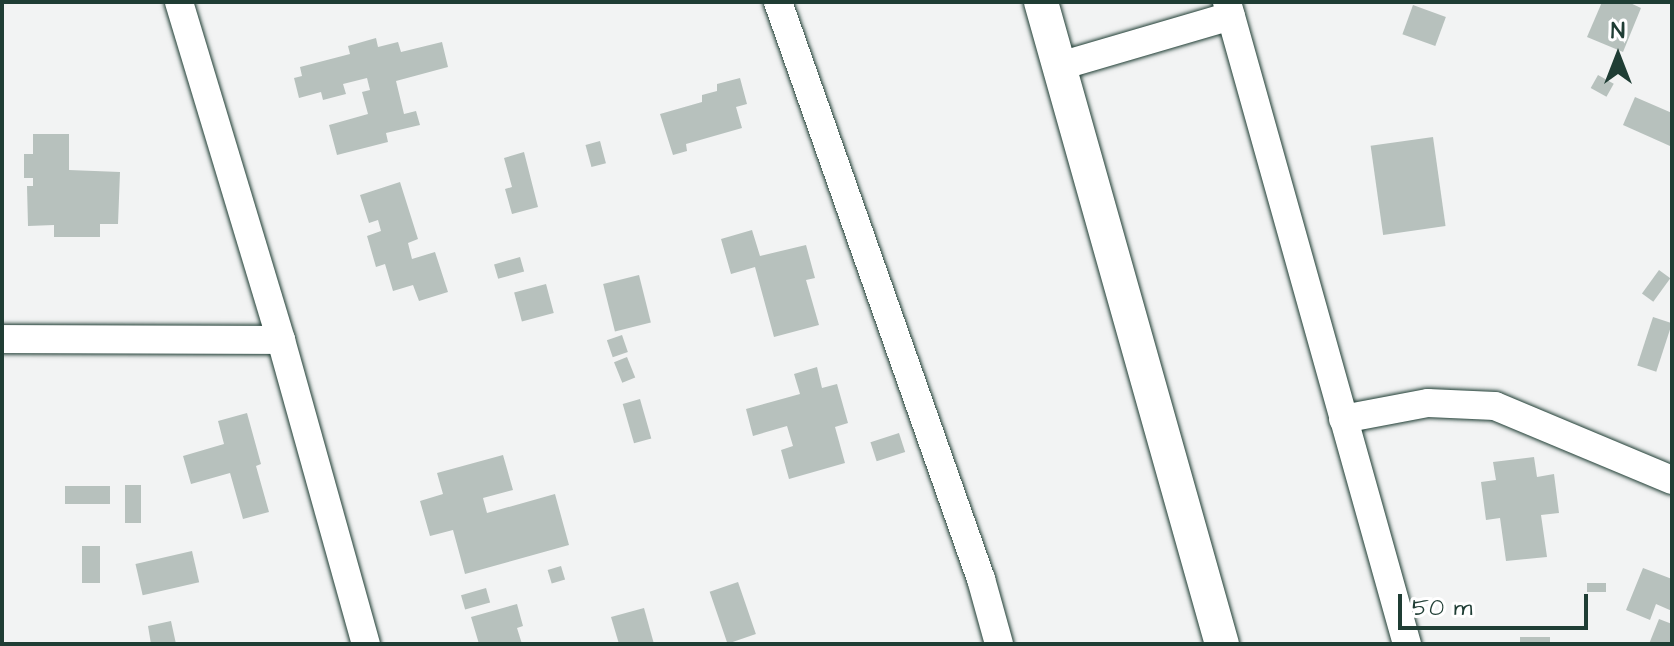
<!DOCTYPE html>
<style>
body{margin:0}
#map{position:relative;width:1674px;height:646px;overflow:hidden;background:#f2f3f3;font-family:"Architects Daughter",sans-serif}
div>[style]{position:absolute}
.building>*{inset:0;background:#b7c1bd;transform-origin:0 0}
.roads{filter:drop-shadow(0 0 2px #1f3d34) drop-shadow(0 0 2px #1f3d34)}
.minor>*{height:28px;margin:-14px;padding:0 14px;transform-origin:14px;border-radius:14px;background:#fff}
.tertiary>*{height:34px;margin:-17px;padding:0 17px;transform-origin:17px;border-radius:17px;background:#fff}
span{translate:-50% -50%;white-space:nowrap;text-align:center;line-height:1.15;-webkit-text-stroke:7px #fff;paint-order:stroke}
.frame{position:absolute;inset:0;border:4px solid #1f3d34;pointer-events:none}
.north{position:absolute;left:1578px;top:16px;width:80px;height:80px;-webkit-text-stroke:6px #fff;paint-order:stroke;rotate:0deg;font-size:22px;font-weight:700;line-height:32px;text-align:center;color:#1f3d34}
.north::after{content:'';display:block;margin:auto;width:28px;height:36px;background:#1f3d34;clip-path:polygon(50% 0,100% 100%,50% 72%,0 100%)}
.scale{position:absolute;left:1398px;top:594px;width:190px;height:36px;box-sizing:border-box;border:4px solid #1f3d34;border-top:0;padding-left:10px;font-size:24px;line-height:28px;white-space:nowrap;color:#1f3d34;-webkit-text-stroke:6px #fff;paint-order:stroke}
</style>
<div id="map">
<div class="building">
<div style="clip-path:polygon(1602px 2px,1628px 2px,1641px 8px,1623px 52px,1587px 37px)"></div>
<div style="left:1413px;top:5px;width:35px;height:31px;rotate:20deg"></div>
<div style="clip-path:polygon(376px 38px,378px 47px,398px 42px,401px 52px,442px 42px,448px 67px,396px 81px,404px 114px,416px 111px,420px 125px,386px 133px,388px 142px,337px 155px,329px 125px,368px 114px,362px 92px,370px 90px,367px 78px,343px 84px,346px 94px,323px 100px,321px 92px,299px 98px,294px 78px,302px 76px,300px 67px,350px 54px,348px 46px)"></div>
<div style="left:1598px;top:75px;width:18px;height:15px;rotate:29deg"></div>
<div style="clip-path:polygon(740px 78px,747px 104px,736px 107px,742px 128px,686px 144px,687px 151px,673px 155px,660px 114px,702px 102px,702px 95px,717px 91px,717px 84px)"></div>
<div style="clip-path:polygon(1635px 97px,1672px 113px,1670px 146px,1623px 125px)"></div>
<div style="clip-path:polygon(33px 134px,69px 134px,69px 170px,120px 172px,118px 224px,100px 224px,100px 237px,54px 237px,54px 225px,28px 226px,27px 186px,33px 186px,33px 178px,24px 178px,24px 154px,33px 154px)"></div>
<div style="left:1433px;top:137px;width:90px;height:63px;rotate:82deg"></div>
<div style="left:600px;top:141px;width:23px;height:15px;rotate:75deg"></div>
<div style="clip-path:polygon(524px 152px,538px 207px,512px 214px,505px 189px,512px 187px,504px 158px)"></div>
<div style="clip-path:polygon(400px 182px,418px 239px,408px 243px,412px 259px,435px 252px,448px 292px,419px 301px,413px 285px,393px 291px,385px 264px,376px 267px,367px 236px,381px 231px,378px 220px,369px 223px,360px 195px)"></div>
<div style="clip-path:polygon(752px 230px,760px 256px,806px 245px,815px 278px,806px 280px,819px 325px,774px 337px,755px 267px,731px 274px,721px 239px)"></div>
<div style="left:520px;top:257px;width:15px;height:27px;rotate:74deg"></div>
<div style="left:1659px;top:270px;width:14px;height:29px;rotate:36deg"></div>
<div style="left:639px;top:275px;width:49px;height:37px;rotate:76deg"></div>
<div style="left:546px;top:284px;width:30px;height:33px;rotate:75deg"></div>
<div style="left:1653px;top:317px;width:20px;height:51px;rotate:18deg"></div>
<div style="left:622px;top:335px;width:18px;height:16px;rotate:71deg"></div>
<div style="left:627px;top:357px;width:22px;height:14px;rotate:68deg"></div>
<div style="clip-path:polygon(817px 367px,822px 388px,837px 384px,848px 423px,835px 427px,845px 463px,789px 479px,781px 450px,793px 446px,787px 426px,753px 436px,746px 409px,800px 394px,794px 374px)"></div>
<div style="left:640px;top:399px;width:41px;height:18px;rotate:74deg"></div>
<div style="clip-path:polygon(247px 413px,261px 464px,256px 466px,269px 512px,243px 519px,230px 473px,191px 484px,183px 456px,224px 444px,218px 421px)"></div>
<div style="left:899px;top:433px;width:20px;height:30px;rotate:72deg"></div>
<div style="clip-path:polygon(503px 455px,513px 490px,483px 498px,487px 513px,555px 494px,569px 545px,465px 574px,453px 530px,430px 536px,420px 501px,443px 494px,437px 473px)"></div>
<div style="clip-path:polygon(1534px 457px,1537px 477px,1554px 474px,1559px 513px,1541px 515px,1547px 557px,1506px 561px,1500px 518px,1486px 520px,1481px 482px,1496px 480px,1493px 462px)"></div>
<div style="left:125px;top:485px;width:16px;height:38px"></div>
<div style="left:65px;top:486px;width:45px;height:18px"></div>
<div style="left:82px;top:546px;width:18px;height:37px"></div>
<div style="left:192px;top:551px;width:32px;height:58px;rotate:77deg"></div>
<div style="left:561px;top:566px;width:14px;height:14px;rotate:73deg"></div>
<div style="clip-path:polygon(1643px 568px,1672px 579px,1672px 611px,1656px 604px,1650px 620px,1626px 610px)"></div>
<div style="left:738px;top:582px;width:55px;height:30px;rotate:71deg"></div>
<div style="left:1587px;top:583px;width:19px;height:9px"></div>
<div style="left:486px;top:588px;width:15px;height:26px;rotate:74deg"></div>
<div style="clip-path:polygon(517px 604px,523px 626px,517px 628px,522px 644px,479px 644px,471px 617px)"></div>
<div style="clip-path:polygon(644px 608px,654px 644px,619px 644px,611px 617px)"></div>
<div style="clip-path:polygon(1659px 619px,1672px 624px,1672px 644px,1649px 644px)"></div>
<div style="clip-path:polygon(171px 621px,176px 644px,151px 644px,148px 626px)"></div>
<div style="left:1520px;top:637px;width:30px;height:7px"></div>
</div>
<div class="roads">
<div class="minor">
<div style="left:179px;top:2px;width:353px;rotate:73.2deg"></div>
<div style="left:281px;top:340px;width:316px;rotate:74.4deg"></div>
<div style="left:778px;top:2px;width:612px;rotate:70.62deg"></div>
<div style="left:981px;top:579px;width:67px;rotate:74.5deg"></div>
<div style="left:1227px;top:2px;width:667px;rotate:74.34deg"></div>
<div style="left:1060px;top:66px;width:178px;rotate:-16.3deg"></div>
<div style="left:2px;top:339px;width:279px;rotate:0.2deg"></div>
<div style="left:1343px;top:419px;width:86px;rotate:-10.7deg"></div>
<div style="left:1428px;top:403px;width:67px;rotate:2.6deg"></div>
<div style="left:1495px;top:406px;width:192px;rotate:22.7deg"></div>
</div>
<div class="tertiary">
<div style="left:1041px;top:2px;width:667px;rotate:74.26deg"></div>
</div>
</div>
<div class="frame"></div>
<div class="north">N</div>
<div class="scale">50 m</div>
</div>
